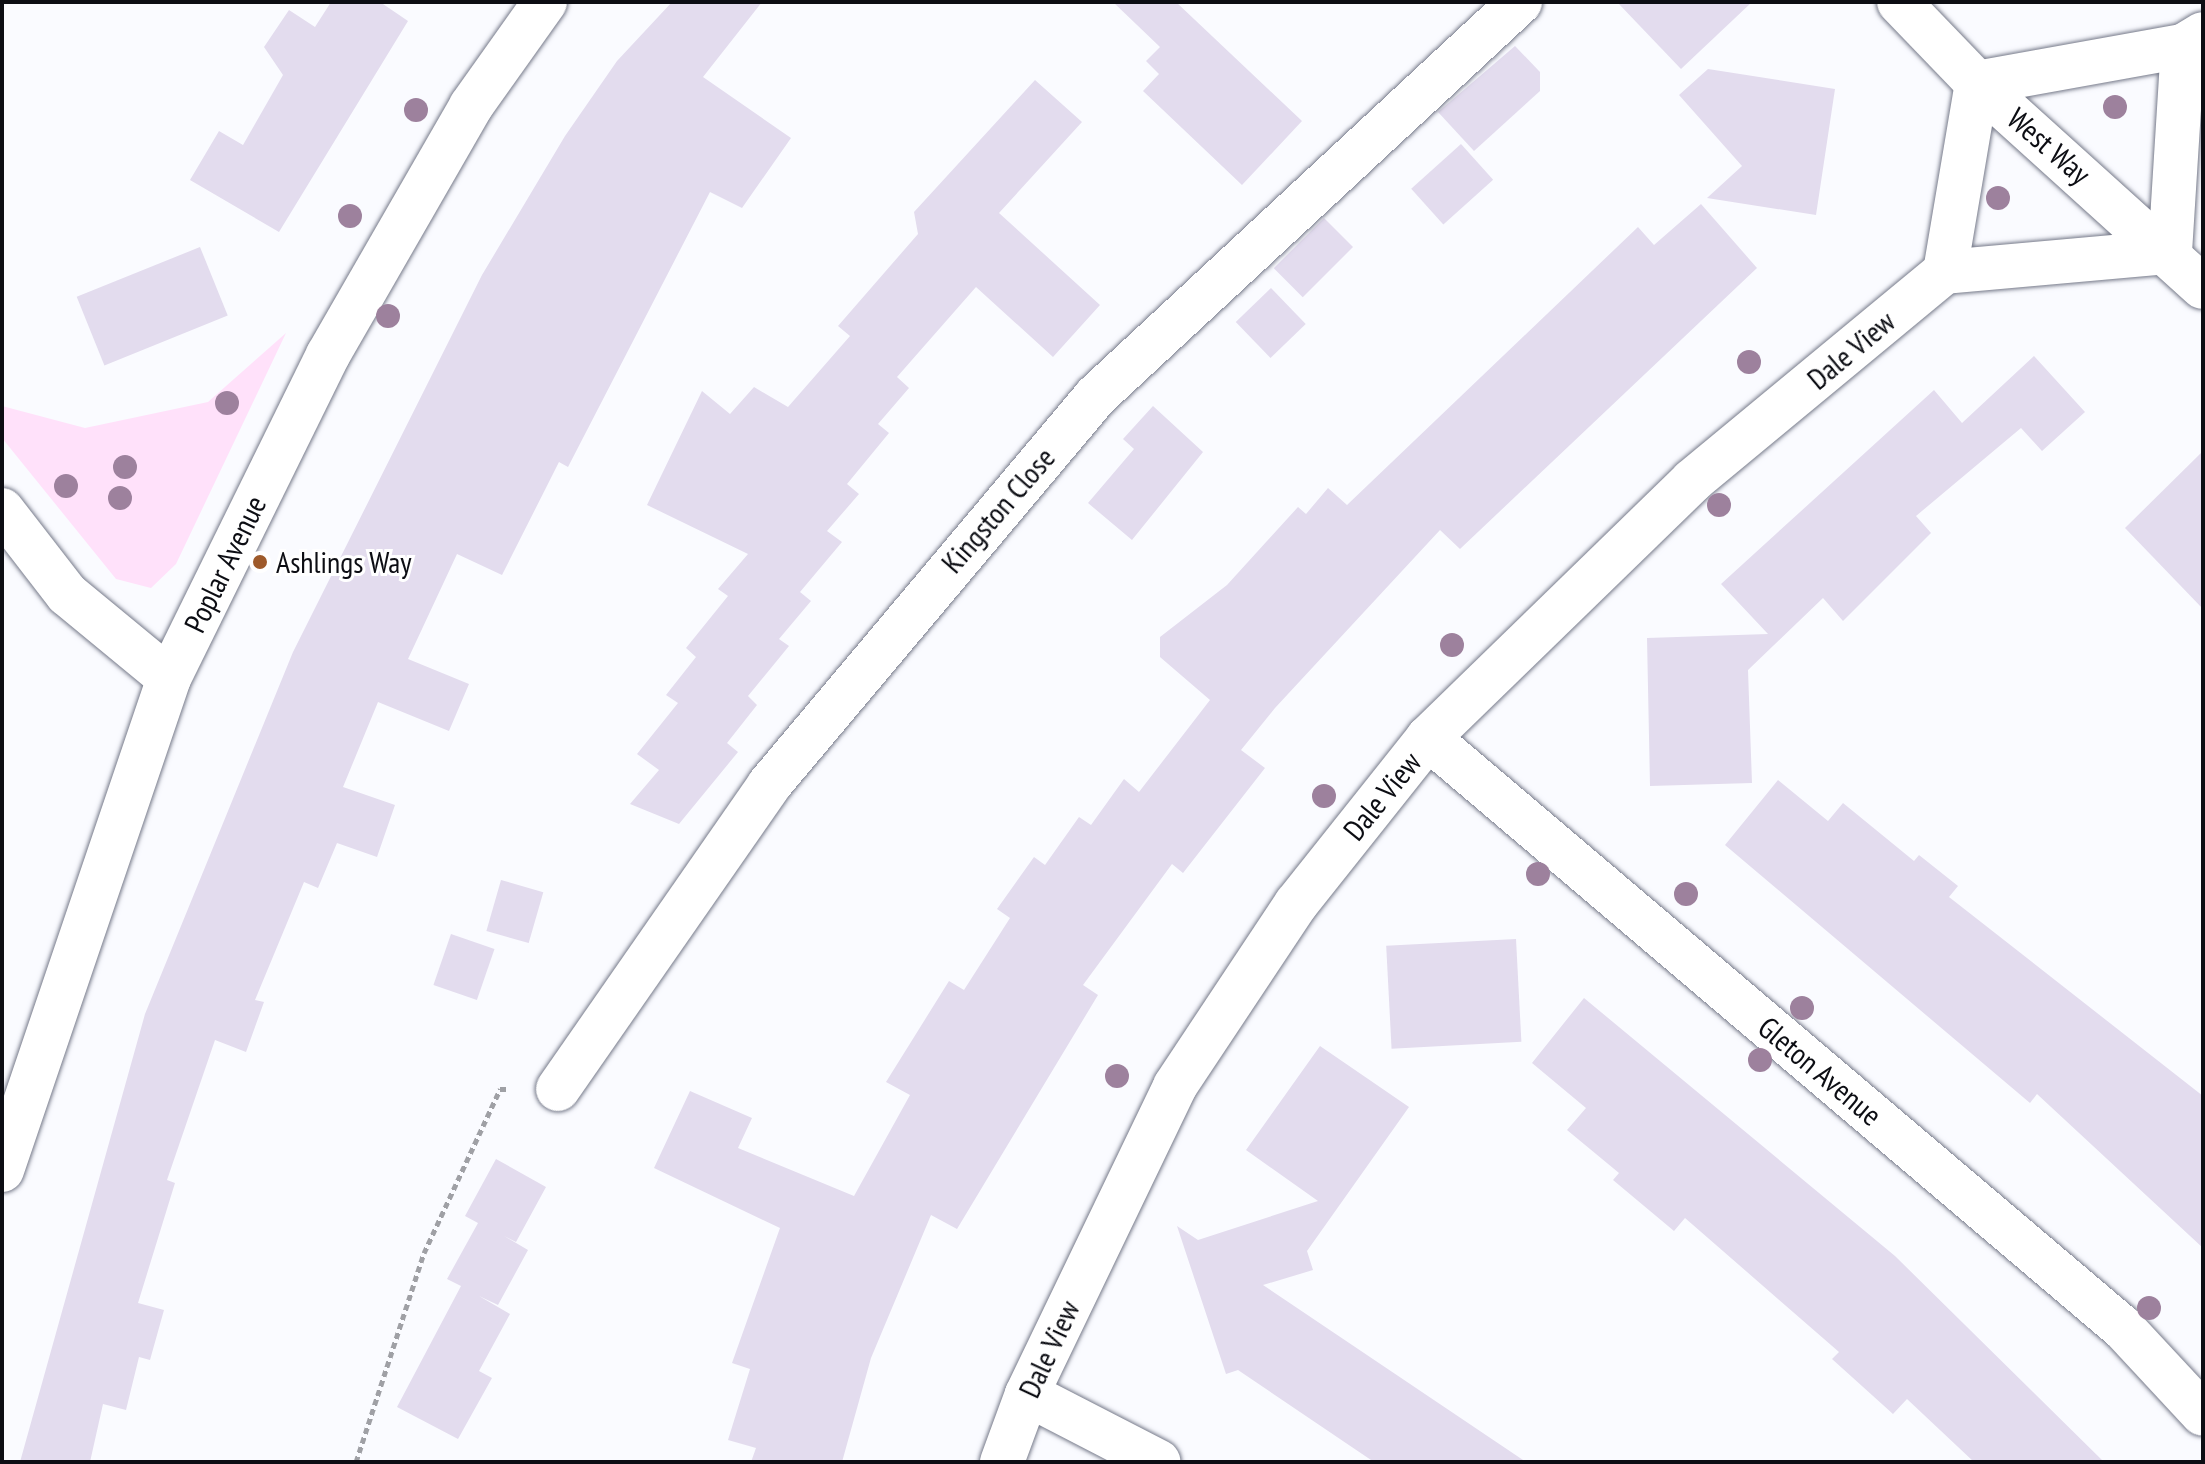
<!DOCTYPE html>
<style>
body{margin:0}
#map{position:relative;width:2205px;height:1464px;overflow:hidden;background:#fafbff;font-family:"PT Sans Narrow",sans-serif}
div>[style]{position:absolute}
.green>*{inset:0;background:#ffe1fa}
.building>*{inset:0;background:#e3dcee;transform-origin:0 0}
.path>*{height:5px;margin-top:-2.5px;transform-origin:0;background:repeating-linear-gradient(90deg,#9fa0a5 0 6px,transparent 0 10px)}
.roads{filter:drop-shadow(0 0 2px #767a8a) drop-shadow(0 0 2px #767a8a)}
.minor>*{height:44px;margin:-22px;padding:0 22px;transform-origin:22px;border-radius:22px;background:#fff}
.trees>*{width:24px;height:24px;margin:-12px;border-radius:50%;background:#9d819d}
.dots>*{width:22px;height:22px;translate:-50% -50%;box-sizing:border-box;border:4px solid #fff;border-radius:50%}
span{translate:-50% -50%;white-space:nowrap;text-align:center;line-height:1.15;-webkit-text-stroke:6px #fff;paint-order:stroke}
.street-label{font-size:30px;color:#0c0d13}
.poi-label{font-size:30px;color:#0c0d13}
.left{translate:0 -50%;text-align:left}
.frame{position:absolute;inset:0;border:4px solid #0c0d13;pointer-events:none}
</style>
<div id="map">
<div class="green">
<div style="clip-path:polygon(286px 333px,176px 564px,151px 588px,116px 579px,2px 438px,2px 406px,85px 428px,208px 402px)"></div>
</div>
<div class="building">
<div style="clip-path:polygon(331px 2px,380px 2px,408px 21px,279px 232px,190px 180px,219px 131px,243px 145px,283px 75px,264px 47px,289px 10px,315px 27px)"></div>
<div style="clip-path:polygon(672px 2px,762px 2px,703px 77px,791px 138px,742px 208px,710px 192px,568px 467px,559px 462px,502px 575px,457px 554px,408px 659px,469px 684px,449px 731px,378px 702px,343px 787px,395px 805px,377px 857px,337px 843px,318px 888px,304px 882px,255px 1000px,264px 1002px,246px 1052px,215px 1040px,167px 1180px,175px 1183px,138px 1303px,164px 1310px,150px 1360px,139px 1357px,126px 1410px,103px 1404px,90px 1462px,20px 1462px,145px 1014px,293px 652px,482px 275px,565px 136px,617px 61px)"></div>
<div style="clip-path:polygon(1113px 2px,1176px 2px,1302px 121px,1242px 185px,1143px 91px,1159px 74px,1146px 61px,1160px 47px)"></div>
<div style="clip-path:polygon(1617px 2px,1752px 2px,1681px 69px)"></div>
<div style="clip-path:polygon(1515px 46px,1540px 72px,1540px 91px,1474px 151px,1438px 112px)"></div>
<div style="clip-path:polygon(1708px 69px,1835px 89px,1816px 215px,1707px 198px,1742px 166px,1679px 95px)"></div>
<div style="clip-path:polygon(1035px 80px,1082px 122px,999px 213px,1100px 305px,1053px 357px,976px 287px,897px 377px,909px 388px,878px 424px,889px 433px,847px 484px,859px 494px,827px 531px,842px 542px,800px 592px,811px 601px,779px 639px,789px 646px,748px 696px,757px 705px,727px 743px,738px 752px,679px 824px,630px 804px,659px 770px,637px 754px,678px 703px,666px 695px,696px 657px,686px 648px,728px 596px,718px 589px,748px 554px,647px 505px,702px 391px,730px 414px,754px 387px,788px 407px,850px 336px,838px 326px,918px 234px,914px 212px)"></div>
<div style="left:1461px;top:144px;width:48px;height:67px;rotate:48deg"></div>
<div style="clip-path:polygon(1701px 204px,1757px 268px,1460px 549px,1440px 530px,1275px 708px,1241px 750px,1265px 768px,1183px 873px,1172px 864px,1083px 985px,1098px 995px,957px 1229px,931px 1215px,871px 1358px,842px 1462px,751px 1462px,756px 1448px,728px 1440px,750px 1369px,732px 1363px,780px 1228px,654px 1168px,690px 1091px,752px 1118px,738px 1148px,854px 1196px,910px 1095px,886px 1082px,949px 981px,964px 990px,1010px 918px,997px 909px,1034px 857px,1045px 865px,1079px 817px,1091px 825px,1124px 779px,1139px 792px,1210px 700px,1160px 657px,1160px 637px,1227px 585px,1298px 507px,1306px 514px,1328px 488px,1347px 505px,1638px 227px,1654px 245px)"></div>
<div style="left:1324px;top:218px;width:41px;height:71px;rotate:45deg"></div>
<div style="left:200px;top:247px;width:74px;height:133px;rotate:68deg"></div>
<div style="left:1271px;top:288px;width:50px;height:49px;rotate:46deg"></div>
<div style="clip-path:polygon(2034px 356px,2085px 412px,2042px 451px,2021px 428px,1916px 516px,1931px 533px,1843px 621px,1823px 598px,1748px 670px,1752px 783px,1650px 786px,1647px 638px,1768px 634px,1721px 584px,1934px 390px,1962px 423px)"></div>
<div style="clip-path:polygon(1153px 406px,1203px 452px,1132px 540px,1088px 503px,1134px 449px,1123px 439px)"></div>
<div style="clip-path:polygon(2203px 451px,2203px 609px,2125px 528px)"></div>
<div style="clip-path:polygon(1778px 780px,1828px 821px,1843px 803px,1914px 861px,1919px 855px,1958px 886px,1949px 897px,2203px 1096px,2203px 1248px,2037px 1094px,2030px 1103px,1725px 845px)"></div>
<div style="left:501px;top:880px;width:44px;height:53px;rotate:16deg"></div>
<div style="left:451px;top:934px;width:46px;height:54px;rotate:19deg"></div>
<div style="left:1516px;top:939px;width:103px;height:130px;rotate:87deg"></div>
<div style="clip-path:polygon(1584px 998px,1895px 1256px,2104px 1462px,1974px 1462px,1907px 1399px,1893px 1414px,1832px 1359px,1839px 1352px,1685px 1218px,1674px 1231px,1613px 1180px,1619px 1173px,1567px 1130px,1586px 1108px,1532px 1063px)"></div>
<div style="clip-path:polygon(1320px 1046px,1409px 1107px,1307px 1251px,1313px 1270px,1263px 1285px,1526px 1462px,1374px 1462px,1238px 1370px,1226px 1374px,1177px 1226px,1198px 1240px,1318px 1201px,1246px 1150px)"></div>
<div style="clip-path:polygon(496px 1159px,546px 1187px,516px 1242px,504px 1236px,528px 1250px,498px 1305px,479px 1296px,510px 1314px,479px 1371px,492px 1378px,458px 1439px,397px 1407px,461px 1286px,447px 1279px,478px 1223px,465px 1216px)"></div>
</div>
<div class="path">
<div style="left:356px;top:1462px;width:220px;rotate:-72deg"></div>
<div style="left:424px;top:1253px;width:181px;rotate:-65.1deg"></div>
<div style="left:500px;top:1089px;width:9px"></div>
</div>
<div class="roads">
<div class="minor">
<div style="left:1899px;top:2px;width:112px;rotate:46.1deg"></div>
<div style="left:1977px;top:83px;width:304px;rotate:42.1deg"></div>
<div style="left:1945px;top:272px;width:192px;rotate:-80.4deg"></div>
<div style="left:1977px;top:83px;width:209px;rotate:-10.2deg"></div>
<div style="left:2px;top:510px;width:106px;rotate:52.3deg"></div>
<div style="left:67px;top:594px;width:132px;rotate:39.5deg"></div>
<div style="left:1428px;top:738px;width:912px;rotate:40.33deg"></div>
<div style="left:2123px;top:1328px;width:117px;rotate:47.1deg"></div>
<div style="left:558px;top:1089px;width:370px;rotate:-55.2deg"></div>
<div style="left:769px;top:785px;width:508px;rotate:-49.95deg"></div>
<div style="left:1096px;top:396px;width:579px;rotate:-42.9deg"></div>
<div style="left:2px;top:1170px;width:520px;rotate:-71.25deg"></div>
<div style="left:169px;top:678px;width:360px;rotate:-63.8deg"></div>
<div style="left:328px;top:355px;width:287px;rotate:-60.1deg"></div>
<div style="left:471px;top:106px;width:128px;rotate:-54.6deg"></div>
<div style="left:1027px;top:1394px;width:148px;rotate:27.3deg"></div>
<div style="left:1002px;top:1462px;width:72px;rotate:-69.8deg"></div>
<div style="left:1027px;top:1394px;width:342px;rotate:-64.3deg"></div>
<div style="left:1175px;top:1086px;width:219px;rotate:-56.4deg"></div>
<div style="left:1296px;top:904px;width:212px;rotate:-51.5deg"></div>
<div style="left:1428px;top:738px;width:368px;rotate:-44.2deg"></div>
<div style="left:1692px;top:481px;width:328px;rotate:-39.6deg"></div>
<div style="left:1945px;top:272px;width:226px;rotate:-5.1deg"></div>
<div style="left:2170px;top:252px;width:206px;rotate:-86.4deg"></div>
<div style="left:2183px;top:46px;width:23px;rotate:-31deg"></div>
</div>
</div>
<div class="trees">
<div style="left:2115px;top:107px"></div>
<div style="left:416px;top:110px"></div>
<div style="left:1998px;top:198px"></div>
<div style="left:350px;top:216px"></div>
<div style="left:388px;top:316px"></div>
<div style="left:1749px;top:362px"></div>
<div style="left:227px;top:403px"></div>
<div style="left:125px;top:467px"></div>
<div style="left:66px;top:486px"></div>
<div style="left:120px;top:498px"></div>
<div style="left:1719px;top:505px"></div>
<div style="left:1452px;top:645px"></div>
<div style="left:1324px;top:796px"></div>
<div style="left:1538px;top:874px"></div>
<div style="left:1686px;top:894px"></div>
<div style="left:1802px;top:1008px"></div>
<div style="left:1760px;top:1060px"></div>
<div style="left:1117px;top:1076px"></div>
<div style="left:2149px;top:1308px"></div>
</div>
<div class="dots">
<div style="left:260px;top:562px;background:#9e5a2b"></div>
</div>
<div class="street-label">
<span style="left:2049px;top:146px;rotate:41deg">West Way</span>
<span style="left:1851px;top:350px;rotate:-40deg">Dale View</span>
<span style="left:998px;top:510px;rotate:-49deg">Kingston Close</span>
<span style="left:225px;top:564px;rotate:-64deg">Poplar Avenue</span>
<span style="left:1382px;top:796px;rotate:-51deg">Dale View</span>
<span style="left:1820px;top:1071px;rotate:40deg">Gleton Avenue</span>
<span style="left:1049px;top:1349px;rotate:-65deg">Dale View</span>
</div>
<div class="poi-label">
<span class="left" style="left:276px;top:562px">Ashlings Way</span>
</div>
<div class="frame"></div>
</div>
